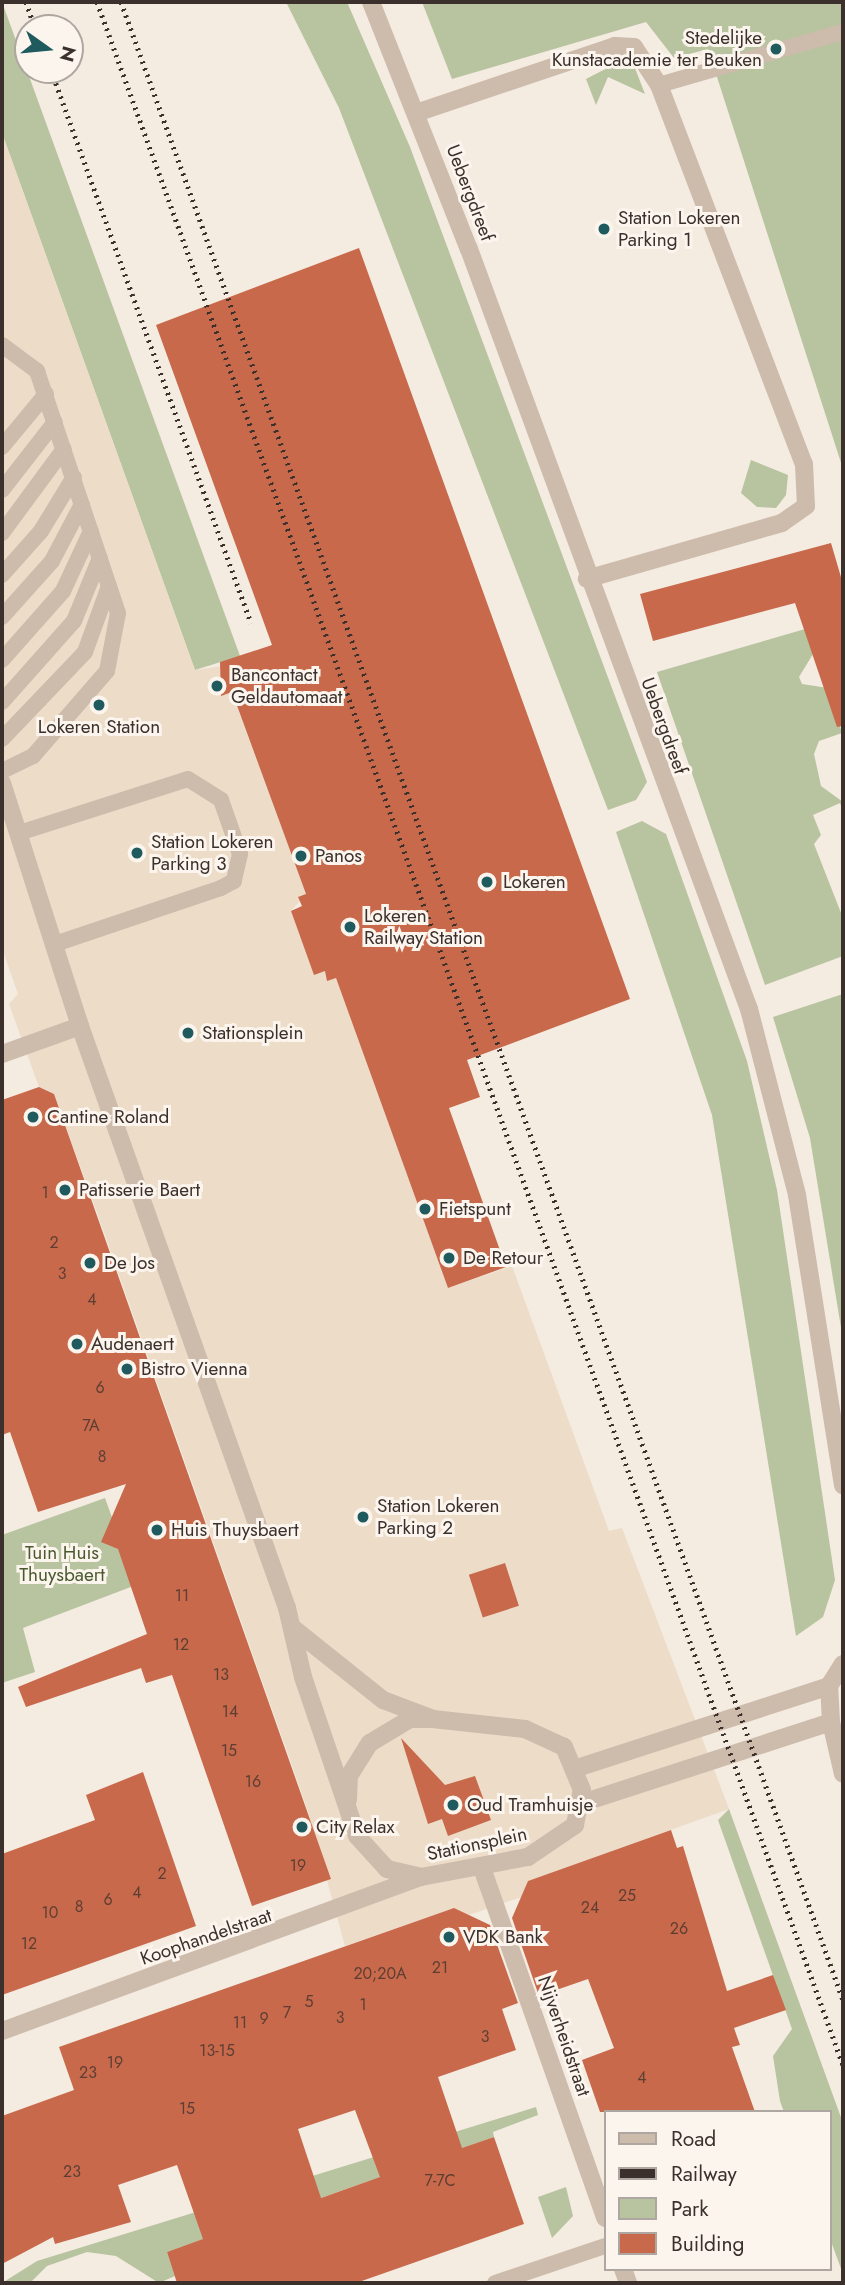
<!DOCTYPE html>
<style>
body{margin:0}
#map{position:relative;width:845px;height:2285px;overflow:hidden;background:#f4ebe1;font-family:Jost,sans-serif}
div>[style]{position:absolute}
.green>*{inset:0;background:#b8c4a0}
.plaza>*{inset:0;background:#ecdcc8}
.building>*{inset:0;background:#c8694b;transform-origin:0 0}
.service>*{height:16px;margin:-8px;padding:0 8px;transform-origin:8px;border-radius:8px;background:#cdbbac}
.minor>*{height:18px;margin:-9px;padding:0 9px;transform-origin:9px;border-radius:9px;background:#cdbbac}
.tertiary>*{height:18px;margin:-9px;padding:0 9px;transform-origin:9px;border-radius:9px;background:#cdbbac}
.rail>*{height:5px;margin-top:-2.5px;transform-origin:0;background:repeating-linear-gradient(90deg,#3b302b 0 2px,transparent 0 7px)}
.dots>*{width:19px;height:19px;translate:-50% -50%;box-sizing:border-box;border:4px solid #fbf5ee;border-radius:50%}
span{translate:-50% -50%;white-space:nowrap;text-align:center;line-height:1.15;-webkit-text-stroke:6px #fbf5ee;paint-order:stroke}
.number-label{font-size:16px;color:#5e3e33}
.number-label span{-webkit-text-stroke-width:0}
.poi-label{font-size:19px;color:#3b302b}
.right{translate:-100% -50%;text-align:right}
.left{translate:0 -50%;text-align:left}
.street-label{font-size:19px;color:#3b302b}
.park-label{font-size:19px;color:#4a5a2e}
.frame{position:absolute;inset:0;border:4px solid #3b302b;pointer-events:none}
.legend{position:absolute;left:604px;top:2110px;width:228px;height:161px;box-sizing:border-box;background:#fbf5ee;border:2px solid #aea6a0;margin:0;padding:9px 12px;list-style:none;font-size:21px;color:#3b302b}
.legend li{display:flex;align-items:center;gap:14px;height:35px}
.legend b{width:35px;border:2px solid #aea6a0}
.north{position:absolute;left:14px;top:14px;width:70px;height:70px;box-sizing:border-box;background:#fbf5ee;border:2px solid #aea6a0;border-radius:50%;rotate:105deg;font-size:19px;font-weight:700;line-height:28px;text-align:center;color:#3b302b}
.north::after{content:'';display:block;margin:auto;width:24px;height:32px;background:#1f5a5e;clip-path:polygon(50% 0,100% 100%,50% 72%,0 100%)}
</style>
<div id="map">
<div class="green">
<div style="clip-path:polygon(2px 2px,240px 656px,195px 670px,2px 133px)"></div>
<div style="clip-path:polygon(286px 2px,347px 2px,410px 147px,647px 782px,636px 800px,608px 810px,339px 108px)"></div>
<div style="clip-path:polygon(422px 2px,843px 2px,843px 469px,708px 49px,674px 58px,646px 22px,452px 79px)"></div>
<div style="clip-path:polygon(621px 61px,633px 63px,645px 94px,608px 77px,596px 105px,586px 79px)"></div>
<div style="clip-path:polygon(751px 460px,788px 475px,786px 495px,776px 508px,757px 507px,741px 493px)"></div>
<div style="clip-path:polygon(843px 618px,843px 645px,813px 654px,799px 677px,802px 684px,828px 688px,842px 733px,819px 741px,814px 754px,821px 786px,843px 802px,843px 810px,840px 803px,813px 815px,821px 835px,814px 844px,843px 918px,843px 956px,765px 985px,657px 672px)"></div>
<div style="clip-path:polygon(642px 821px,666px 834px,747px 1061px,777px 1190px,835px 1580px,823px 1617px,796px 1636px,712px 1115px,616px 832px)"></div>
<div style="clip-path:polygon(843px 994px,843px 1340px,810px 1138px,773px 1017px)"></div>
<div style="clip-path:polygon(105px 1498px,114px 1523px,105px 1534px,108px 1545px,123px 1546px,136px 1585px,23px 1628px,35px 1672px,2px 1683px,2px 1535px)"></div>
<div style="clip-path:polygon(729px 1809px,843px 2123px,843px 2274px,829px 2236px,829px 2112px,784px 2112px,780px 2101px,773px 2056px,792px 2029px,718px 1820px)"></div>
<div style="clip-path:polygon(536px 2107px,538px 2115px,493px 2132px,494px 2137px,167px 2252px,175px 2276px,159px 2283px,116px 2256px,87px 2252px,47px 2266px,30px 2283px,2px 2283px,37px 2261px)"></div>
<div style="clip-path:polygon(566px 2187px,573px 2216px,552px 2238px,538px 2197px)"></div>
</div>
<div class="plaza">
<div style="clip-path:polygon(2px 133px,195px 670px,222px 666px,306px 894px,291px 911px,314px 974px,325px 971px,336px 978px,448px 1288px,512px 1266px,609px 1531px,622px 1528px,729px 1809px,528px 1881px,524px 1896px,469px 1915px,454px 1908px,345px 1946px,308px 1811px,105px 1235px,54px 1094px,39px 1087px,9px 1004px,18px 994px,2px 948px)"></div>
</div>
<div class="building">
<div style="clip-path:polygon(359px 248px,630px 999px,467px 1060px,480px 1097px,449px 1108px,506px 1267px,448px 1288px,336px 978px,327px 981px,325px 971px,314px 975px,291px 911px,302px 906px,298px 897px,306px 894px,232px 692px,221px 696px,220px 662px,272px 645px,156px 325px)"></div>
<div style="clip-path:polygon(831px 543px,843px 584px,843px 726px,837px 727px,795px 603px,653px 641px,640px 594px)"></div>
<div style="clip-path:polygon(39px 1087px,54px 1094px,331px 1879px,252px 1906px,172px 1675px,146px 1683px,141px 1668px,26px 1707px,18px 1687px,147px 1634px,118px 1549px,101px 1542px,126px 1484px,38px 1512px,10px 1432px,2px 1435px,2px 1100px)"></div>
<div style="left:505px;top:1563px;width:45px;height:38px;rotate:72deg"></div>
<div style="clip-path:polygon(401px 1738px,445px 1785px,475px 1776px,491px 1820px,448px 1836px,442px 1819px,428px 1824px)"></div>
<div style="clip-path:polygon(143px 1772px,196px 1926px,2px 1995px,2px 1854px,95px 1820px,86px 1795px)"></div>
<div style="clip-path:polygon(671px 1830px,677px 1848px,683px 1846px,727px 1991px,773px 1975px,786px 2010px,734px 2028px,740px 2045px,732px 2047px,755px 2112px,600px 2112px,582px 2060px,614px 2048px,588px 1979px,539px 1996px,512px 1918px,528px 1881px)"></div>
<div style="clip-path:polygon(evenodd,454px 1908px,490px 1925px,518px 2003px,502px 2009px,516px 2050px,438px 2077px,462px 2148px,494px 2137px,524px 2224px,356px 2283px,177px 2283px,167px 2252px,203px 2239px,177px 2165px,118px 2185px,131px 2222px,55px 2244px,53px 2237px,2px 2264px,2px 2116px,74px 2090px,59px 2047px,454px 1908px,355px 2110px,380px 2177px,321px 2198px,298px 2129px,355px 2110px)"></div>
</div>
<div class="service">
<div style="left:659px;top:85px;width:191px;rotate:-16.1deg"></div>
<div style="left:2px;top:345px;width:44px;rotate:36.6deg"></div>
<div style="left:37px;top:371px;width:255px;rotate:71.5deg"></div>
<div style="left:118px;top:613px;width:59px;rotate:100.7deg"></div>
<div style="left:107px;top:671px;width:113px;rotate:131deg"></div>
<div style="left:33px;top:756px;width:34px;rotate:154deg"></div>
<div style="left:2px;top:447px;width:69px;rotate:-50.3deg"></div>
<div style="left:2px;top:490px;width:86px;rotate:-52.1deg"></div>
<div style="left:2px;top:533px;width:104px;rotate:-53.6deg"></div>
<div style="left:2px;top:575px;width:59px;rotate:-48.4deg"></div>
<div style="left:41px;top:531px;width:63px;rotate:-58.6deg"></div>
<div style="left:2px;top:617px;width:75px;rotate:-48.2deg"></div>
<div style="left:52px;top:561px;width:64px;rotate:-62.2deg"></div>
<div style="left:2px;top:660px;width:92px;rotate:-48.5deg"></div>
<div style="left:63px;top:591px;width:66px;rotate:-65deg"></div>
<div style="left:2px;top:702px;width:108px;rotate:-48.4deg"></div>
<div style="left:74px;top:621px;width:68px;rotate:-67.6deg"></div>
<div style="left:2px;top:739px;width:120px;rotate:-46.3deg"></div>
<div style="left:85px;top:652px;width:70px;rotate:-70deg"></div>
<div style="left:19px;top:833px;width:177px;rotate:-17.7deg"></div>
<div style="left:188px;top:779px;width:39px;rotate:32deg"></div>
<div style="left:221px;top:800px;width:57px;rotate:70.6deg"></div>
<div style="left:240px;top:854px;width:28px;rotate:103deg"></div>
<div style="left:234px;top:881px;width:15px;rotate:152deg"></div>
<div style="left:221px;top:888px;width:175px;rotate:161.4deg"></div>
<div style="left:495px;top:2283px;width:116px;rotate:-18.6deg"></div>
</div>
<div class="minor">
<div style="left:371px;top:2px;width:266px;rotate:68.4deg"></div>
<div style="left:469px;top:249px;width:810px;rotate:69.78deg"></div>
<div style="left:749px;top:1009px;width:192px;rotate:75.5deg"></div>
<div style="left:797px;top:1195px;width:294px;rotate:81deg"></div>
<div style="left:416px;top:113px;width:210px;rotate:-18.6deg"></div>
<div style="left:615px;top:46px;width:19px;rotate:3deg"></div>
<div style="left:634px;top:47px;width:45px;rotate:56.7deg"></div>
<div style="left:659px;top:85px;width:406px;rotate:69.1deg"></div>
<div style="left:804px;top:464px;width:42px;rotate:87.3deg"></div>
<div style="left:806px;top:506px;width:29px;rotate:145deg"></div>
<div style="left:782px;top:523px;width:203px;rotate:164deg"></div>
<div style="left:2px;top:783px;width:255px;rotate:72.2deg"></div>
<div style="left:831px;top:1722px;width:53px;rotate:77deg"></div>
<div style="left:482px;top:1868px;width:371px;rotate:70.6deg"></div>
<div style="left:623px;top:2269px;width:15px;rotate:70deg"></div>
</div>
<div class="tertiary">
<div style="left:2px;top:1054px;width:83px;rotate:-19.7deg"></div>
<div style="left:80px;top:1026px;width:618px;rotate:70.42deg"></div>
<div style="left:287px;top:1608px;width:71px;rotate:76.9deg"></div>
<div style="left:303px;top:1677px;width:168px;rotate:71.2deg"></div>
<div style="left:357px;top:1836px;width:45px;rotate:47.7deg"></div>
<div style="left:387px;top:1869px;width:35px;rotate:13deg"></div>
<div style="left:421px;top:1877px;width:109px;rotate:-10.6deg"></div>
<div style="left:528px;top:1857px;width:57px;rotate:-34.2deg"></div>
<div style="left:575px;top:1825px;width:36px;rotate:-79deg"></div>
<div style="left:582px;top:1790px;width:47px;rotate:-112.7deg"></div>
<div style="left:564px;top:1747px;width:43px;rotate:-155.2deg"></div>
<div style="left:525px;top:1729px;width:93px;rotate:-173.8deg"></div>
<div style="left:433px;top:1719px;width:53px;rotate:-159.2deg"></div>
<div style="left:383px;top:1700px;width:114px;rotate:-141.4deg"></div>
<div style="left:829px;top:1686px;width:26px;rotate:-58deg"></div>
<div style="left:577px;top:1768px;width:265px;rotate:-18deg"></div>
<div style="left:348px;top:1800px;width:24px;rotate:-88deg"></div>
<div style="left:349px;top:1776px;width:39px;rotate:-58deg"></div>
<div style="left:370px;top:1743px;width:47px;rotate:-31deg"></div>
<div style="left:410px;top:1719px;width:19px"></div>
<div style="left:582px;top:1803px;width:262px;rotate:-18deg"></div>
<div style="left:831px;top:1722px;width:36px;rotate:-93deg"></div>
<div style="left:2px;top:2031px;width:445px;rotate:-20.2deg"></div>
</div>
<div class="rail">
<div style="left:26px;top:2px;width:28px;rotate:71deg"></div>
<div style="left:97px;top:2px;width:2194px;rotate:70.12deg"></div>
<div style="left:121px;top:2px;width:2124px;rotate:70.13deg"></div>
<div style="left:51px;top:70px;width:588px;rotate:70.12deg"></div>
</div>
<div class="dots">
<div style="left:776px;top:49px;background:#1f5a5e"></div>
<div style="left:604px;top:229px;background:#1f5a5e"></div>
<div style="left:217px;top:686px;background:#1f5a5e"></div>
<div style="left:99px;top:705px;background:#1f5a5e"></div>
<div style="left:137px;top:853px;background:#1f5a5e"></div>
<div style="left:301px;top:856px;background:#1f5a5e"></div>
<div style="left:487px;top:882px;background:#1f5a5e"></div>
<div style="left:350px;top:927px;background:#1f5a5e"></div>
<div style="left:188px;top:1033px;background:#1f5a5e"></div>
<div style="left:33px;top:1117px;background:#1f5a5e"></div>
<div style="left:65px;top:1190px;background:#1f5a5e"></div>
<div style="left:425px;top:1209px;background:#1f5a5e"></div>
<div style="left:449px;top:1258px;background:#1f5a5e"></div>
<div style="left:90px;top:1263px;background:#1f5a5e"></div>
<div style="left:77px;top:1344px;background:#1f5a5e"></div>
<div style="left:127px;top:1369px;background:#1f5a5e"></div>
<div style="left:363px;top:1517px;background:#1f5a5e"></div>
<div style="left:157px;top:1530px;background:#1f5a5e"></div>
<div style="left:453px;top:1805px;background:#1f5a5e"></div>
<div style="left:302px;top:1827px;background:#1f5a5e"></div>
<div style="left:449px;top:1937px;background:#1f5a5e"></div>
</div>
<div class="number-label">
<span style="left:45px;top:1193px">1</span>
<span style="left:54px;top:1243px">2</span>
<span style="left:62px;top:1274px">3</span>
<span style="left:92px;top:1300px">4</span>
<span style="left:100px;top:1388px">6</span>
<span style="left:91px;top:1426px">7A</span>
<span style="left:102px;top:1457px">8</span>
<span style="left:182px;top:1596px">11</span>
<span style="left:181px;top:1645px">12</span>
<span style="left:221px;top:1675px">13</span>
<span style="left:230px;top:1712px">14</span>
<span style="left:229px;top:1751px">15</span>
<span style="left:253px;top:1782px">16</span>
<span style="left:298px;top:1866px">19</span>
<span style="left:162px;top:1874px">2</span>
<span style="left:137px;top:1893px">4</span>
<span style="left:627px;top:1896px">25</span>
<span style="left:108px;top:1900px">6</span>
<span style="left:79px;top:1907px">8</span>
<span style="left:590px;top:1908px">24</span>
<span style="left:50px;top:1913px">10</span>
<span style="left:679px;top:1929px">26</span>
<span style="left:29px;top:1944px">12</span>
<span style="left:440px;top:1968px">21</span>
<span style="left:380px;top:1974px">20;20A</span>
<span style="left:309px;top:2002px">5</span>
<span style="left:363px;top:2005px">1</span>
<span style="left:287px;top:2013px">7</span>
<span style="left:340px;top:2018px">3</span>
<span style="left:264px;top:2019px">9</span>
<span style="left:240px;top:2023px">11</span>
<span style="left:485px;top:2037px">3</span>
<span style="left:217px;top:2051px">13-15</span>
<span style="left:115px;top:2063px">19</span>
<span style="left:88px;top:2073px">23</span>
<span style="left:642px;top:2078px">4</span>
<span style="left:187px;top:2109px">15</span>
<span style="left:72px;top:2172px">23</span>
<span style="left:440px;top:2181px">7-7C</span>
</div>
<div class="poi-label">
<span class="right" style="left:762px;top:49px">Stedelijke<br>Kunstacademie ter Beuken</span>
<span class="left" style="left:618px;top:229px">Station Lokeren<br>Parking 1</span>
<span class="left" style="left:231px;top:686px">Bancontact<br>Geldautomaat</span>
<span style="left:99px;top:727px">Lokeren Station</span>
<span class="left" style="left:151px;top:853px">Station Lokeren<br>Parking 3</span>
<span class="left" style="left:315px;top:856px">Panos</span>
<span class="left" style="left:503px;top:882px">Lokeren</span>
<span class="left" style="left:364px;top:927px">Lokeren<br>Railway Station</span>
<span class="left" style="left:202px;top:1033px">Stationsplein</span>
<span class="left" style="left:47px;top:1117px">Cantine Roland</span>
<span class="left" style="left:79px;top:1190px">Patisserie Baert</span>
<span class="left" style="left:439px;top:1209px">Fietspunt</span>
<span class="left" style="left:463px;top:1258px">De Retour</span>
<span class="left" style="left:104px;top:1263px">De Jos</span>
<span class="left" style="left:91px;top:1344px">Audenaert</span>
<span class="left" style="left:141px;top:1369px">Bistro Vienna</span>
<span class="left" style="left:377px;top:1517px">Station Lokeren<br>Parking 2</span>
<span class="left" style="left:171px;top:1530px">Huis Thuysbaert</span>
<span class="left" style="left:467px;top:1805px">Oud Tramhuisje</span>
<span class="left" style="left:316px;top:1827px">City Relax</span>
<span class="left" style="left:463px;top:1937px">VDK Bank</span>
</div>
<div class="street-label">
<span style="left:470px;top:193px;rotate:69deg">Uebergdreef</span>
<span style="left:664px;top:726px;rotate:70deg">Uebergdreef</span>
<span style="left:477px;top:1844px;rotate:-12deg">Stationsplein</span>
<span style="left:206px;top:1937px;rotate:-19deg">Koophandelstraat</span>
<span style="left:564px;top:2036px;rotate:71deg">Nijverheidstraat</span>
</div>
<div class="park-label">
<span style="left:62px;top:1564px">Tuin Huis<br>Thuysbaert</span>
</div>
<div class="frame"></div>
<ul class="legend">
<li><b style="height:9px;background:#cdbbac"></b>Road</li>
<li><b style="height:9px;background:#3b302b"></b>Railway</li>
<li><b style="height:19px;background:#b8c4a0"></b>Park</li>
<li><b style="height:19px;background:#c8694b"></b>Building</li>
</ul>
<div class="north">N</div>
</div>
